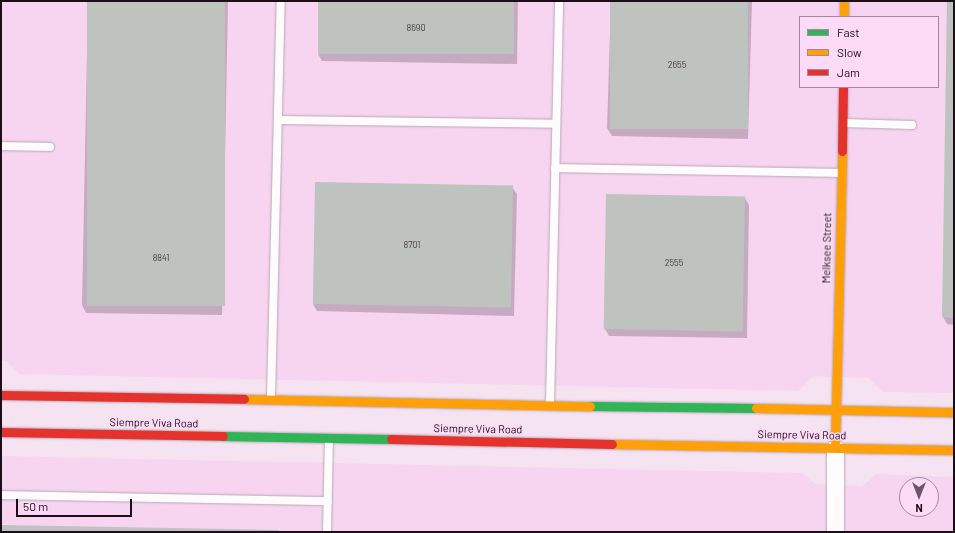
<!DOCTYPE html>
<style>
body{margin:0}
#map{position:relative;width:955px;height:533px;overflow:hidden;background:#f5e3f1;font-family:Barlow,sans-serif}
div>[style]{position:absolute}
.built>*{inset:0;background:#f7d5f0}
.shadow>*{inset:0;background:#0003}
.building>*{inset:0;background:#bec3c0;transform-origin:0 0}
.roads{filter:drop-shadow(0 0 1px #b9a9b6) drop-shadow(0 0 1px #b9a9b6)}
.lane>*{height:8px;margin:-4px;padding:0 4px;transform-origin:4px;border-radius:4px;background:#fefbfd}
.street>*{height:17px;margin:-8.5px;padding:0 8.5px;transform-origin:8.5px;border-radius:8.5px;background:#fefbfd}
.fast>*{height:9px;margin:-4.5px;padding:0 4.5px;transform-origin:4.5px;border-radius:4.5px;background:#30b455}
.slow>*{height:9px;margin:-4.5px;padding:0 4.5px;transform-origin:4.5px;border-radius:4.5px;background:#ff9f0a}
.jam>*{height:9px;margin:-4.5px;padding:0 4.5px;transform-origin:4.5px;border-radius:4.5px;background:#e5322d}
span{translate:-50% -50%;white-space:nowrap;text-align:center;line-height:1.15;-webkit-text-stroke:3px #fddbf6;paint-order:stroke}
.number-label{font-size:9px;color:#443a43}
.number-label span{-webkit-text-stroke-width:0}
.street-label{font-size:11px;color:#1c0d19}
.frame{position:absolute;inset:0;border:2px solid #1c0d19;pointer-events:none}
.legend{position:absolute;left:799px;top:16px;width:140px;height:72px;box-sizing:border-box;background:#fddbf6;border:1px solid #a3899e;margin:0;padding:5px 7px;list-style:none;font-size:12px;color:#1c0d19}
.legend li{display:flex;align-items:center;gap:8px;height:20px}
.legend b{width:20px;border:1px solid #a3899e}
.north{position:absolute;left:899px;top:477px;width:40px;height:40px;box-sizing:border-box;background:#fddbf6;border:1px solid #a3899e;border-radius:50%;rotate:180deg;font-size:11px;font-weight:700;line-height:16px;text-align:center;color:#1c0d19}
.north::after{content:'';display:block;margin:auto;width:14px;height:18px;background:#685865;clip-path:polygon(50% 0,100% 100%,50% 72%,0 100%)}
.scale{position:absolute;left:16px;top:499px;width:116px;height:18px;box-sizing:border-box;border:2px solid #1c0d19;border-top:0;padding-left:5px;font-size:12px;line-height:14px;white-space:nowrap;color:#1c0d19;-webkit-text-stroke:3px #fddbf6;paint-order:stroke}
</style>
<div id="map">
<div class="built">
<div style="clip-path:polygon(evenodd,1px 1px,954px 1px,954px 393px,883px 392px,869px 378px,813px 376px,798px 391px,19px 374px,6px 361px,1px 361px,1px 1px,800px 17px,938px 17px,938px 87px,800px 87px,800px 17px)"></div>
<div style="clip-path:polygon(evenodd,1px 456px,802px 473px,815px 484px,862px 486px,877px 474px,954px 477px,954px 532px,1px 532px,1px 456px,907px 485px,931px 485px,931px 509px,907px 509px,907px 485px)"></div>
</div>
<div class="shadow">
<div style="clip-path:polygon(88px 1px,228px 1px,222px 315px,86px 313px,82px 305px)"></div>
<div style="clip-path:polygon(319px 1px,518px 1px,517px 64px,322px 61px,318px 54px)"></div>
<div style="clip-path:polygon(611px 1px,752px 1px,748px 139px,612px 136px,607px 128px)"></div>
<div style="clip-path:polygon(948px 1px,954px 1px,954px 325px,947px 324px,943px 317px)"></div>
<div style="clip-path:polygon(512px 187px,517px 194px,514px 316px,317px 311px,313px 304px)"></div>
<div style="clip-path:polygon(745px 198px,749px 205px,747px 338px,609px 336px,605px 329px)"></div>
</div>
<div class="building">
<div style="left:87px;top:1px;width:138px;height:305px"></div>
<div style="left:318px;top:1px;width:196px;height:53px"></div>
<div style="left:610px;top:1px;width:138px;height:128px"></div>
<div style="clip-path:polygon(947px 1px,954px 1px,954px 318px,942px 317px)"></div>
<div style="left:315px;top:182px;width:198px;height:122px;rotate:1deg"></div>
<div style="left:606px;top:194px;width:139px;height:135px;rotate:1deg"></div>
<div style="clip-path:polygon(1px 525px,279px 530px,280px 532px,1px 532px)"></div>
</div>
<div class="roads">
<div class="lane">
<div style="left:279px;top:120px;width:277px;rotate:0.8deg"></div>
<div style="left:843px;top:123px;width:69px;rotate:1.7deg"></div>
<div style="left:1px;top:146px;width:49px;rotate:1.2deg"></div>
<div style="left:555px;top:168px;width:285px;rotate:1deg"></div>
<div style="left:271px;top:398px;width:397px;rotate:-88.6deg"></div>
<div style="left:550px;top:404px;width:403px;rotate:-88.7deg"></div>
<div style="left:1px;top:495px;width:327px;rotate:1.1deg"></div>
<div style="left:327px;top:532px;width:93px;rotate:-88.8deg"></div>
</div>
<div class="street">
<div style="left:835px;top:532px;width:84px;rotate:-90deg"></div>
</div>
<div class="fast">
<div style="left:590px;top:406px;width:166px;rotate:0.7deg"></div>
<div style="left:223px;top:436px;width:168px;rotate:1deg"></div>
</div>
<div class="slow">
<div style="left:844px;top:1px;width:16px;rotate:90deg"></div>
<div style="left:244px;top:399px;width:346px;rotate:1.2deg"></div>
<div style="left:756px;top:408px;width:198px;rotate:1.2deg"></div>
<div style="left:612px;top:444px;width:342px;rotate:1deg"></div>
<div style="left:835px;top:448px;width:297px;rotate:-88.6deg"></div>
</div>
<div class="jam">
<div style="left:842px;top:151px;width:64px;rotate:-89.1deg"></div>
<div style="left:1px;top:395px;width:243px;rotate:0.9deg"></div>
<div style="left:1px;top:432px;width:222px;rotate:1deg"></div>
<div style="left:391px;top:439px;width:221px;rotate:1.3deg"></div>
</div>
</div>
<div class="number-label">
<span style="left:416px;top:28px">8690</span>
<span style="left:677px;top:65px">2655</span>
<span style="left:412px;top:245px">8701</span>
<span style="left:161px;top:258px">8841</span>
<span style="left:674px;top:263px">2555</span>
</div>
<div class="street-label">
<span style="left:827px;top:248px;rotate:-89deg">Melksee Street</span>
<span style="left:154px;top:423px;rotate:1deg">Siempre Viva Road</span>
<span style="left:478px;top:429px;rotate:1deg">Siempre Viva Road</span>
<span style="left:802px;top:435px;rotate:1deg">Siempre Viva Road</span>
</div>
<div class="frame"></div>
<ul class="legend">
<li><b style="height:5px;background:#30b455"></b>Fast</li>
<li><b style="height:5px;background:#ff9f0a"></b>Slow</li>
<li><b style="height:5px;background:#e5322d"></b>Jam</li>
</ul>
<div class="north">N</div>
<div class="scale">50 m</div>
</div>
